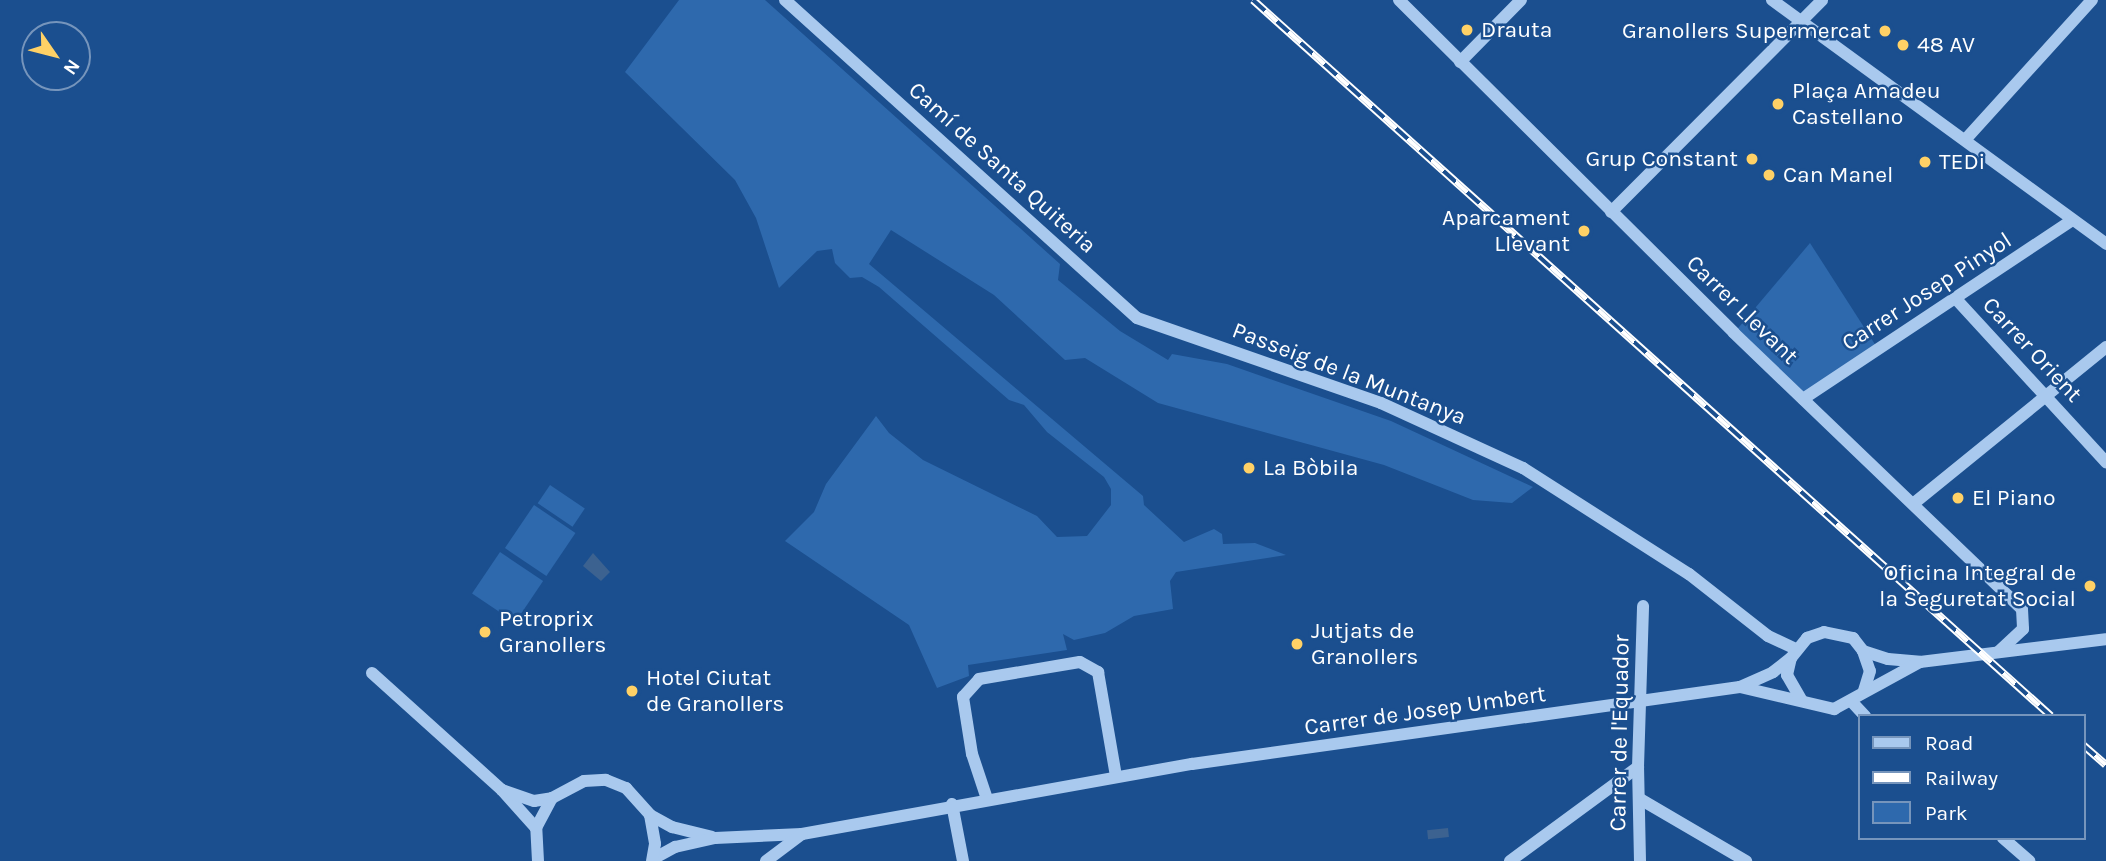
<!DOCTYPE html>
<meta charset="utf-8">
<style>
body{margin:0}
#map{position:relative;width:2106px;height:861px;overflow:hidden;background:#1b4f8f;font-family:Karla,sans-serif}
div>[style]{position:absolute}
.green>*{inset:0;background:#2e69ad;transform-origin:0 0}
.water>*{inset:0;background:#3c6290;transform-origin:0 0}
.minor>*{height:12px;margin:-6px;padding:0 6px;transform-origin:6px;border-radius:6px;background:#a9c9ee}
.rail>*{height:8px;margin-top:-4px;transform-origin:0;background:repeating-linear-gradient(90deg,#1b4f8f 0 16px,#fff 0 32px);box-sizing:border-box;border-block:2px solid #fff}
.dots>*{width:19px;height:19px;translate:-50% -50%;box-sizing:border-box;border:4px solid #1b4f8f;border-radius:50%}
span{translate:-50% -50%;white-space:nowrap;text-align:center;line-height:1.15;-webkit-text-stroke:5px #1b4f8f;paint-order:stroke}
.poi-label{font-size:23px;color:#fff}
.left{translate:0 -50%;text-align:left}
.right{translate:-100% -50%;text-align:right}
.street-label{font-size:23px;color:#fff}
.legend{position:absolute;left:1858px;top:714px;width:228px;height:126px;box-sizing:border-box;background:#1b4f8f;border:2px solid #7695bc;margin:0;padding:9px 12px;list-style:none;font-size:21px;color:#fff}
.legend li{display:flex;align-items:center;gap:14px;height:35px}
.legend b{width:35px;border:2px solid #7695bc}
.north{position:absolute;left:21px;top:21px;width:70px;height:70px;box-sizing:border-box;background:#1b4f8f;border:2px solid #7695bc;border-radius:50%;rotate:125deg;font-size:19px;font-weight:700;line-height:28px;text-align:center;color:#fff}
.north::after{content:'';display:block;margin:auto;width:24px;height:32px;background:#ffd166;clip-path:polygon(50% 0,100% 100%,50% 72%,0 100%)}
</style>
<div id="map">
<div class="green">
<div style="clip-path:polygon(679px 0,765px 0,1060px 264px,1058px 280px,1120px 331px,1168px 360px,1172px 354px,1227px 364px,1391px 421px,1533px 487px,1512px 503px,1473px 500px,1384px 465px,1158px 403px,1085px 358px,1065px 360px,994px 295px,891px 230px,869px 264px,1143px 496px,1144px 505px,1184px 542px,1214px 529px,1222px 534px,1223px 544px,1255px 543px,1286px 555px,1176px 572px,1170px 581px,1173px 609px,1134px 616px,1105px 633px,1074px 640px,1063px 634px,1067px 650px,968px 665px,969px 676px,937px 688px,909px 625px,785px 541px,814px 512px,826px 484px,876px 416px,889px 433px,923px 460px,1037px 516px,1057px 537px,1087px 536px,1111px 505px,1111px 489px,1104px 477px,1047px 432px,1024px 405px,1009px 400px,879px 287px,862px 277px,850px 278px,835px 263px,832px 249px,817px 251px,779px 288px,756px 218px,735px 180px,625px 72px)"></div>
<div style="clip-path:polygon(1810px 243px,1878px 349px,1803px 399px,1734px 333px)"></div>
<div style="left:550px;top:485px;width:42px;height:22px;rotate:34deg"></div>
<div style="left:534px;top:505px;width:50px;height:52px;rotate:34deg"></div>
<div style="left:500px;top:552px;width:52px;height:50px;rotate:34deg"></div>
</div>
<div class="water">
<div style="clip-path:polygon(593px 553px,610px 572px,601px 581px,583px 566px)"></div>
<div style="left:1448px;top:828px;width:9px;height:21px;rotate:84deg"></div>
</div>
<div class="minor">
<div style="left:785px;top:0;width:474px;rotate:42.1deg"></div>
<div style="left:1137px;top:318px;width:258px;rotate:19.2deg"></div>
<div style="left:1381px;top:403px;width:156px;rotate:24.6deg"></div>
<div style="left:1523px;top:468px;width:197px;rotate:32.6deg"></div>
<div style="left:1689px;top:574px;width:100px;rotate:38.1deg"></div>
<div style="left:1768px;top:636px;width:31px;rotate:25deg"></div>
<div style="left:1399px;top:0;width:472px;rotate:44.8deg"></div>
<div style="left:1734px;top:333px;width:399px;rotate:43.8deg"></div>
<div style="left:2022px;top:609px;width:20px;rotate:87deg"></div>
<div style="left:2023px;top:629px;width:33px;rotate:137deg"></div>
<div style="left:1772px;top:0;width:414px;rotate:36.1deg"></div>
<div style="left:1460px;top:62px;width:87px;rotate:-45.5deg"></div>
<div style="left:1965px;top:140px;width:189px;rotate:-47.8deg"></div>
<div style="left:1611px;top:212px;width:299px;rotate:-45.1deg"></div>
<div style="left:1956px;top:299px;width:222px;rotate:47.4deg"></div>
<div style="left:1803px;top:399px;width:323px;rotate:-33.6deg"></div>
<div style="left:1913px;top:504px;width:249px;rotate:-39.1deg"></div>
<div style="left:1863px;top:651px;width:26px;rotate:18deg"></div>
<div style="left:1888px;top:659px;width:32px;rotate:5deg"></div>
<div style="left:1920px;top:662px;width:187px;rotate:-7deg"></div>
<div style="left:372px;top:673px;width:175px;rotate:42deg"></div>
<div style="left:502px;top:790px;width:51px;rotate:48.2deg"></div>
<div style="left:1740px;top:687px;width:97px;rotate:13.2deg"></div>
<div style="left:1834px;top:709px;width:98px;rotate:-28.7deg"></div>
<div style="left:1802px;top:701px;width:30px;rotate:-120deg"></div>
<div style="left:1787px;top:675px;width:17px;rotate:-77deg"></div>
<div style="left:1791px;top:658px;width:26px;rotate:-51deg"></div>
<div style="left:1807px;top:638px;width:18px;rotate:-19deg"></div>
<div style="left:1824px;top:632px;width:30px;rotate:12deg"></div>
<div style="left:1853px;top:638px;width:16px;rotate:52deg"></div>
<div style="left:1863px;top:651px;width:21px;rotate:71deg"></div>
<div style="left:1870px;top:671px;width:21px;rotate:107deg"></div>
<div style="left:1851px;top:701px;width:21px;rotate:47deg"></div>
<div style="left:502px;top:790px;width:34px;rotate:19deg"></div>
<div style="left:534px;top:801px;width:18px;rotate:-9deg"></div>
<div style="left:987px;top:799px;width:47px;rotate:-108.4deg"></div>
<div style="left:972px;top:754px;width:58px;rotate:-99deg"></div>
<div style="left:963px;top:697px;width:24px;rotate:-48deg"></div>
<div style="left:979px;top:679px;width:102px;rotate:-9.6deg"></div>
<div style="left:1080px;top:662px;width:21px;rotate:29deg"></div>
<div style="left:1098px;top:672px;width:106px;rotate:80.2deg"></div>
<div style="left:1640px;top:799px;width:123px;rotate:30.3deg"></div>
<div style="left:952px;top:804px;width:58px;rotate:79.1deg"></div>
<div style="left:650px;top:815px;width:25px;rotate:29deg"></div>
<div style="left:672px;top:827px;width:41px;rotate:14deg"></div>
<div style="left:2003px;top:838px;width:35px;rotate:41deg"></div>
<div style="left:653px;top:859px;width:25px;rotate:-29deg"></div>
<div style="left:675px;top:847px;width:41px;rotate:-12.7deg"></div>
<div style="left:715px;top:838px;width:87px;rotate:-2.6deg"></div>
<div style="left:802px;top:834px;width:396px;rotate:-10.2deg"></div>
<div style="left:1192px;top:764px;width:553px;rotate:-8deg"></div>
<div style="left:1740px;top:687px;width:36px;rotate:-24deg"></div>
<div style="left:1773px;top:672px;width:23px;rotate:-38deg"></div>
<div style="left:538px;top:861px;width:33px;rotate:-93deg"></div>
<div style="left:536px;top:828px;width:34px;rotate:-62deg"></div>
<div style="left:552px;top:798px;width:36px;rotate:-28deg"></div>
<div style="left:584px;top:781px;width:22px;rotate:-3deg"></div>
<div style="left:606px;top:780px;width:22px;rotate:22deg"></div>
<div style="left:626px;top:788px;width:36px;rotate:48deg"></div>
<div style="left:650px;top:815px;width:29px;rotate:80deg"></div>
<div style="left:655px;top:844px;width:17px;rotate:100deg"></div>
<div style="left:766px;top:861px;width:45px;rotate:-36.9deg"></div>
<div style="left:1510px;top:861px;width:159px;rotate:-36.3deg"></div>
<div style="left:1640px;top:861px;width:94px;rotate:-91.2deg"></div>
<div style="left:1638px;top:767px;width:161px;rotate:-88.2deg"></div>
</div>
<div class="rail">
<div style="left:1253px;top:0;width:1072px;rotate:41.9deg"></div>
<div style="left:2083px;top:745px;width:30px;rotate:41deg"></div>
</div>
<div class="dots">
<div style="left:1467px;top:30px;background:#ffd166"></div>
<div style="left:1885px;top:31px;background:#ffd166"></div>
<div style="left:1903px;top:45px;background:#ffd166"></div>
<div style="left:1778px;top:104px;background:#ffd166"></div>
<div style="left:1752px;top:159px;background:#ffd166"></div>
<div style="left:1925px;top:162px;background:#ffd166"></div>
<div style="left:1769px;top:175px;background:#ffd166"></div>
<div style="left:1584px;top:231px;background:#ffd166"></div>
<div style="left:1249px;top:468px;background:#ffd166"></div>
<div style="left:1958px;top:498px;background:#ffd166"></div>
<div style="left:2090px;top:586px;background:#ffd166"></div>
<div style="left:485px;top:632px;background:#ffd166"></div>
<div style="left:1297px;top:644px;background:#ffd166"></div>
<div style="left:632px;top:691px;background:#ffd166"></div>
</div>
<div class="poi-label">
<span class="left" style="left:1481px;top:30px">Drauta</span>
<span class="right" style="left:1871px;top:31px">Granollers Supermercat</span>
<span class="left" style="left:1917px;top:45px">48 AV</span>
<span class="left" style="left:1792px;top:104px">Plaça Amadeu<br>Castellano</span>
<span class="right" style="left:1738px;top:159px">Grup Constant</span>
<span class="left" style="left:1939px;top:162px">TEDi</span>
<span class="left" style="left:1783px;top:175px">Can Manel</span>
<span class="right" style="left:1570px;top:231px">Aparcament<br>Llevant</span>
<span class="left" style="left:1263px;top:468px">La Bòbila</span>
<span class="left" style="left:1972px;top:498px">El Piano</span>
<span class="right" style="left:2076px;top:586px">Oficina Integral de<br>la Seguretat Social</span>
<span class="left" style="left:499px;top:632px">Petroprix<br>Granollers</span>
<span class="left" style="left:1311px;top:644px">Jutjats de<br>Granollers</span>
<span class="left" style="left:646px;top:691px">Hotel Ciutat<br>de Granollers</span>
</div>
<div class="street-label">
<span style="left:1002px;top:168px;rotate:42deg">Camí de Santa Quiteria</span>
<span style="left:1927px;top:292px;rotate:-33deg">Carrer Josep Pinyol</span>
<span style="left:1742px;top:310px;rotate:44deg">Carrer Llevant</span>
<span style="left:2032px;top:350px;rotate:47deg">Carrer Orient</span>
<span style="left:1349px;top:374px;rotate:21deg">Passeig de la Muntanya</span>
<span style="left:1425px;top:711px;rotate:-8deg">Carrer de Josep Umbert</span>
<span style="left:1620px;top:733px;rotate:-89deg">Carrer de l'Equador</span>
</div>
<ul class="legend">
<li><b style="height:9px;background:#a9c9ee"></b>Road</li>
<li><b style="height:9px;background:#fff"></b>Railway</li>
<li><b style="height:19px;background:#2e69ad"></b>Park</li>
</ul>
<div class="north">N</div>
</div>
